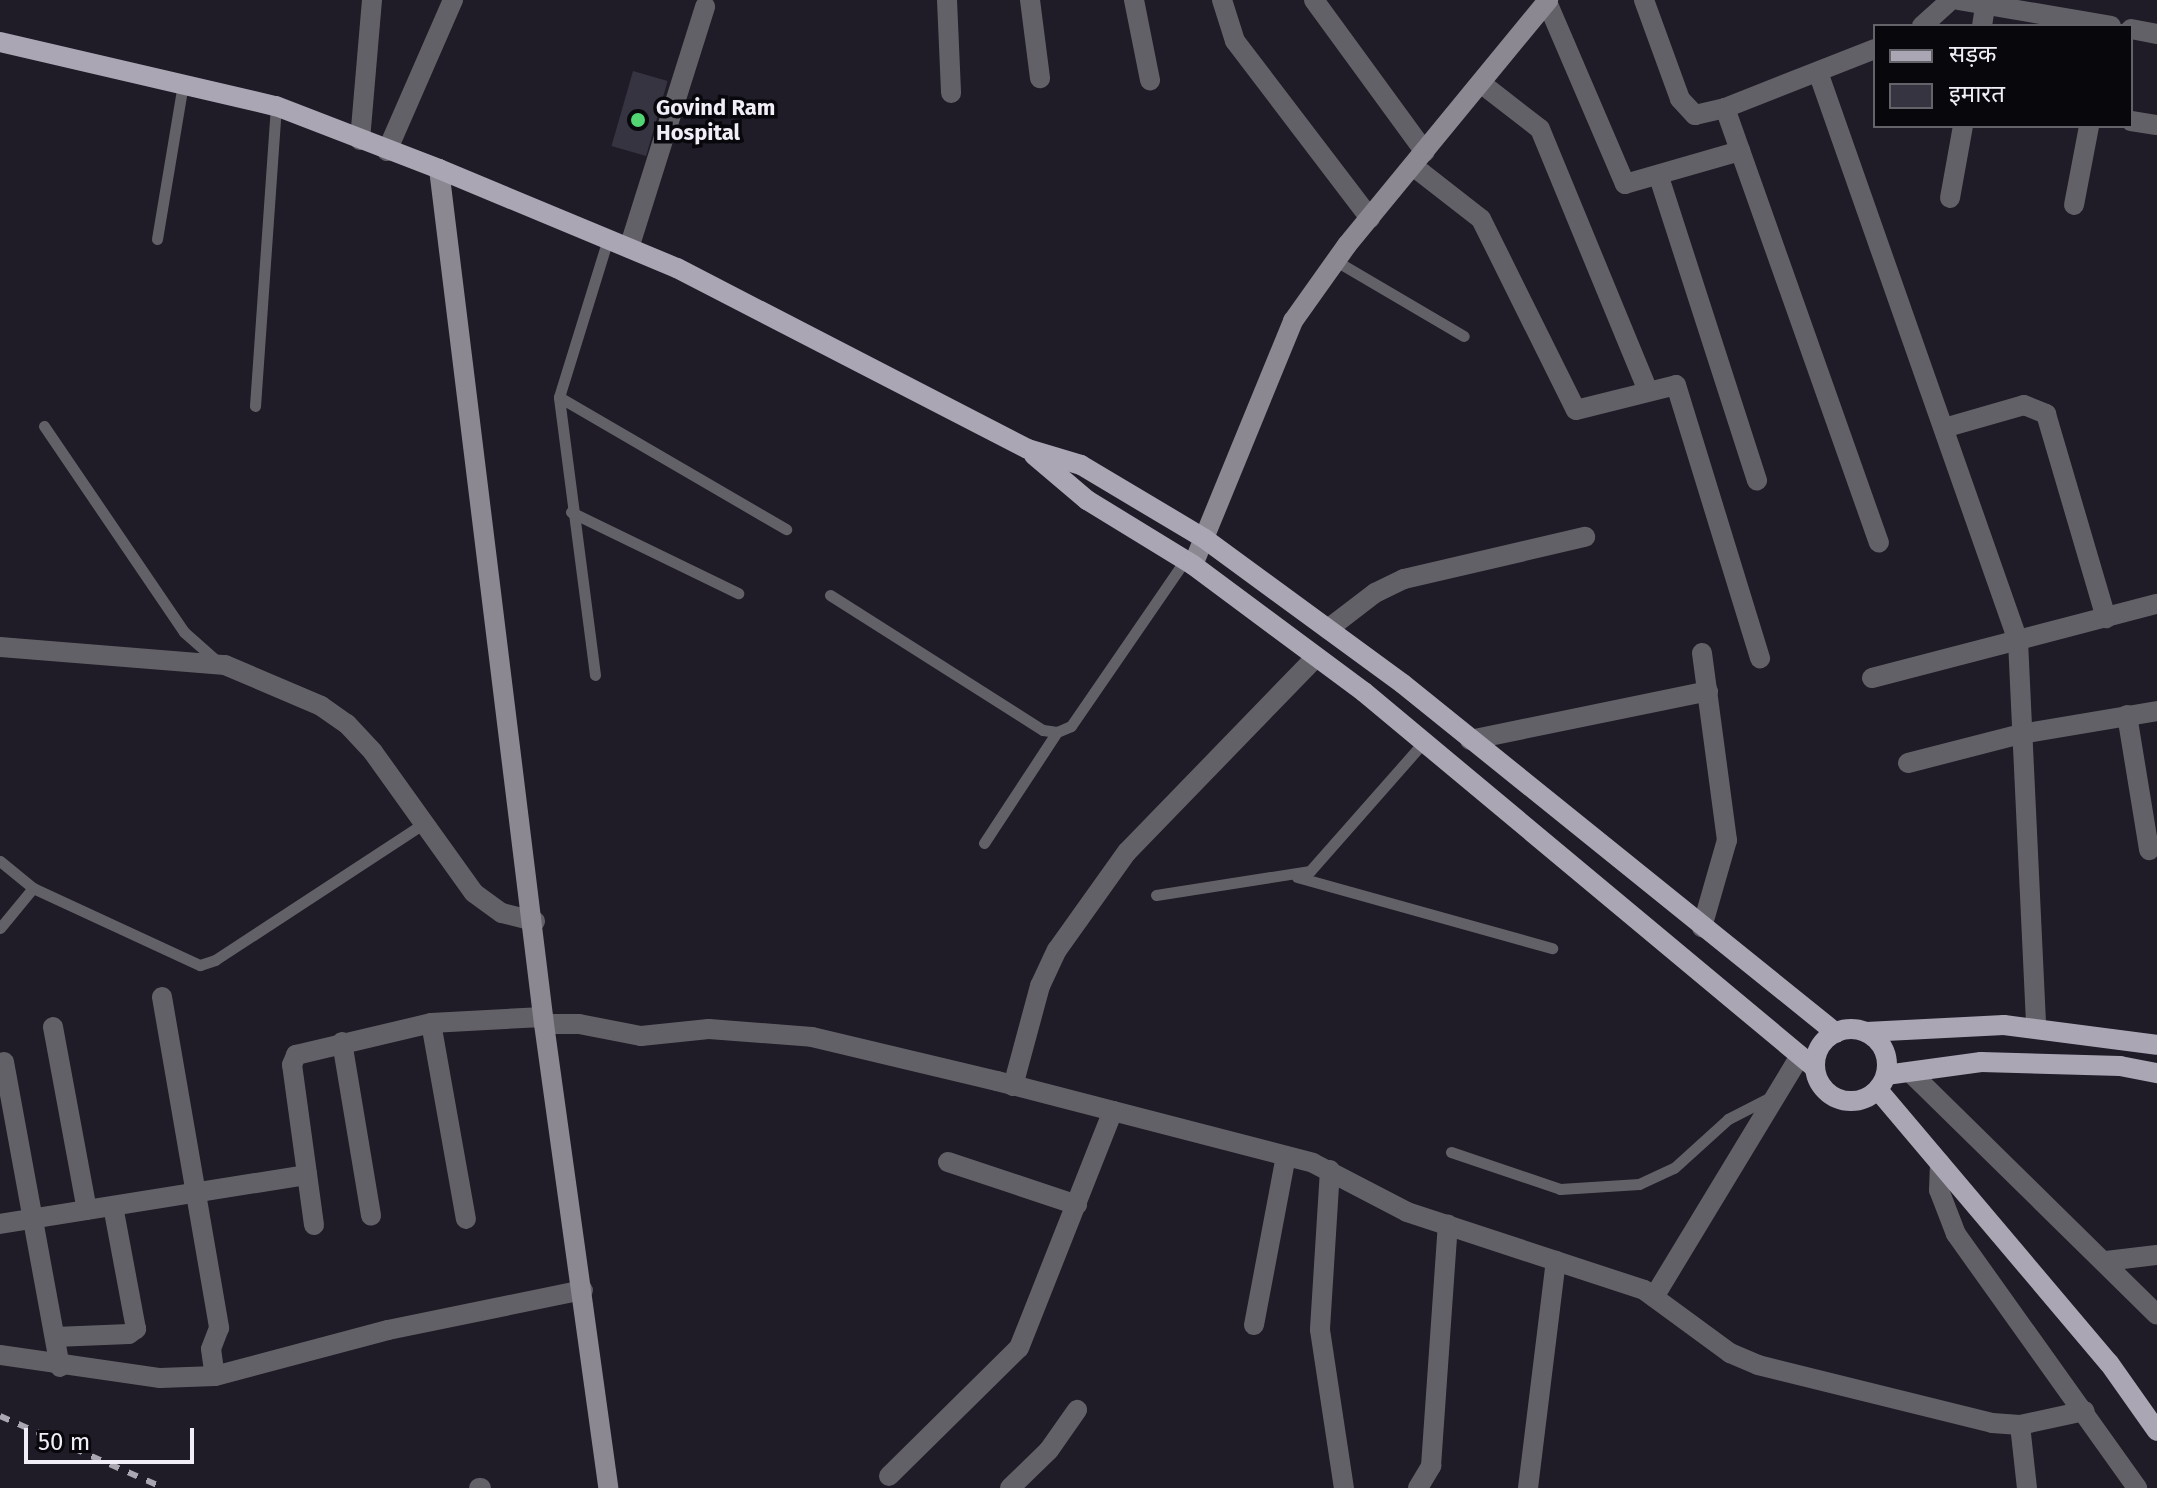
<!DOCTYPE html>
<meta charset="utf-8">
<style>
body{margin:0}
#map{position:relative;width:2157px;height:1488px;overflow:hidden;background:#1f1b27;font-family:"Fira Sans","Noto Sans Devanagari",sans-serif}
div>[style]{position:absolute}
.building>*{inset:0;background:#373441;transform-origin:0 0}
.lane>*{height:11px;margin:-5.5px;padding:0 5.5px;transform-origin:5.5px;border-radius:5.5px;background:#636168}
.street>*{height:20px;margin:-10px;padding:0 10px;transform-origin:10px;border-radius:10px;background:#636168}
.secondary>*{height:20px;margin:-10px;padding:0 10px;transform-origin:10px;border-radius:10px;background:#8b8892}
.primary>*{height:20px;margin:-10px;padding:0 10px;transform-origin:10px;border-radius:10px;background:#aaa6b4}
.primary>.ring{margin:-10px;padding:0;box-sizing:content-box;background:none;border:20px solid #aaa6b4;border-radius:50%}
.rail>*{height:6px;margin-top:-3px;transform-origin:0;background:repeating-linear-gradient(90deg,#aaa7b1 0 10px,transparent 0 20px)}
.dots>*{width:22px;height:22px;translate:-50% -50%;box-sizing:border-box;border:4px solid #08070c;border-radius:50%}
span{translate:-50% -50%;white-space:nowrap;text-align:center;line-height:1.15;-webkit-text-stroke:7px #08070c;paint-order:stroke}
.poi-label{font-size:22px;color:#f1eef7;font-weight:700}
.left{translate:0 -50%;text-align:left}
.legend{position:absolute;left:1873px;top:24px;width:260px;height:104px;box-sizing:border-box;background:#08070c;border:2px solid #65636a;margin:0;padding:10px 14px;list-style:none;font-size:24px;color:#f1eef7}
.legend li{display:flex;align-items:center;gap:16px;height:40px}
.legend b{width:40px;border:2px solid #65636a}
.scale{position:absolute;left:24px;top:1428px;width:170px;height:36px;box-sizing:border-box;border:4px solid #f1eef7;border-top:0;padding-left:10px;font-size:24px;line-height:28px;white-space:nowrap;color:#f1eef7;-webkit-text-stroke:6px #08070c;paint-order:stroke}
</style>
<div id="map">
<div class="building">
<div style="left:633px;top:71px;width:36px;height:78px;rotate:16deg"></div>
</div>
<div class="lane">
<div style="left:157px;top:239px;width:157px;rotate:-80.5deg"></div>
<div style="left:1336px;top:261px;width:148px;rotate:30.4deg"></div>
<div style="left:559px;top:397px;width:263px;rotate:30.2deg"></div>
<div style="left:255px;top:406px;width:301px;rotate:-86deg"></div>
<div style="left:44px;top:426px;width:249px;rotate:55.8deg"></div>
<div style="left:184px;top:632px;width:44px;rotate:41.3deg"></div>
<div style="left:571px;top:512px;width:186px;rotate:25.9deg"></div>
<div style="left:830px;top:595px;width:252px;rotate:32.4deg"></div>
<div style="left:1043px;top:730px;width:14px;rotate:8deg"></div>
<div style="left:1057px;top:732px;width:15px;rotate:-23deg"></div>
<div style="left:1071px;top:726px;width:201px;rotate:-55.5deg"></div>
<div style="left:595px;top:675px;width:280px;rotate:-97.4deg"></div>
<div style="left:559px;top:397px;width:165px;rotate:-72.8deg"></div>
<div style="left:984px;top:843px;width:133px;rotate:-56.7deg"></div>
<div style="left:0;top:861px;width:43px;rotate:39.3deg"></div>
<div style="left:33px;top:888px;width:184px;rotate:24.8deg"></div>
<div style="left:200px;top:965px;width:16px;rotate:-18deg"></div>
<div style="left:215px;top:960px;width:250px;rotate:-33.2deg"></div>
<div style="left:1297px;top:877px;width:265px;rotate:15.6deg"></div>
<div style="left:1156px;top:895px;width:156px;rotate:-8.9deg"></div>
<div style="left:1310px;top:871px;width:171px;rotate:-48.6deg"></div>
<div style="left:0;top:928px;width:52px;rotate:-50.5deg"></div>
<div style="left:1451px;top:1152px;width:115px;rotate:18.7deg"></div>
<div style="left:1560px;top:1189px;width:79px;rotate:-3.6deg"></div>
<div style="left:1639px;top:1184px;width:38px;rotate:-25deg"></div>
<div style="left:1674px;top:1168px;width:73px;rotate:-42.2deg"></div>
<div style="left:1728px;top:1119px;width:51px;rotate:-27.1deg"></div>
</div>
<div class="street">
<div style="left:947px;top:0;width:93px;rotate:87.5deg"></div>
<div style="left:1030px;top:0;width:79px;rotate:82.7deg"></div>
<div style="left:1134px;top:0;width:82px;rotate:78.7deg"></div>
<div style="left:1222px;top:0;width:43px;rotate:72.4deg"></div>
<div style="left:1235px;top:41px;width:223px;rotate:52.7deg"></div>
<div style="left:1314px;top:0;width:188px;rotate:53.9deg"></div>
<div style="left:1644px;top:0;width:105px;rotate:70deg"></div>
<div style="left:1680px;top:99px;width:22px;rotate:47deg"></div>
<div style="left:1695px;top:115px;width:31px;rotate:-13deg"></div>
<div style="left:1725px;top:108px;width:161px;rotate:-21.5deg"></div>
<div style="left:1958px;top:0;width:155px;rotate:9.6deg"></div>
<div style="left:1547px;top:2px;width:198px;rotate:66.8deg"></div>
<div style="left:1625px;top:184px;width:120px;rotate:-16deg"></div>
<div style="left:1922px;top:26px;width:39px;rotate:-42deg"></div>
<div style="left:1982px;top:26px;width:26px;rotate:-81deg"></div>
<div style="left:2131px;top:29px;width:26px;rotate:11deg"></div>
<div style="left:1818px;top:72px;width:603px;rotate:70.63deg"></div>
<div style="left:2018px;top:641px;width:387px;rotate:87.3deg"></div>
<div style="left:1482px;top:84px;width:73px;rotate:37.8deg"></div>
<div style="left:1540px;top:129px;width:281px;rotate:67.6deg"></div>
<div style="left:1725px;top:108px;width:461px;rotate:70.5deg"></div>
<div style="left:2131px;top:121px;width:26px;rotate:9deg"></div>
<div style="left:360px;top:140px;width:141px;rotate:-85.1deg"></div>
<div style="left:387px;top:151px;width:165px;rotate:-66.4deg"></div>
<div style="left:1413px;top:166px;width:86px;rotate:37.9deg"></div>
<div style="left:1481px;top:219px;width:213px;rotate:63.6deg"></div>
<div style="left:1576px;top:410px;width:103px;rotate:-14deg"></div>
<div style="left:1676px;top:385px;width:286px;rotate:72.9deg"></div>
<div style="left:1659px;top:177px;width:319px;rotate:72.1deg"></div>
<div style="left:1950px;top:198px;width:73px;rotate:-79.8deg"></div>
<div style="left:2074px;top:205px;width:80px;rotate:-79.2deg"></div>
<div style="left:629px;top:248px;width:253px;rotate:-72.5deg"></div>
<div style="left:1944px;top:428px;width:83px;rotate:-16deg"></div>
<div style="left:2024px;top:405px;width:24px;rotate:22deg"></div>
<div style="left:2046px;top:414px;width:213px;rotate:73.6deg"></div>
<div style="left:1328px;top:629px;width:59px;rotate:-37.5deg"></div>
<div style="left:1375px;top:593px;width:32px;rotate:-26deg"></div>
<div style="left:1404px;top:579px;width:186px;rotate:-13.1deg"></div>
<div style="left:0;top:647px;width:226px;rotate:4.6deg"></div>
<div style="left:225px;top:665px;width:104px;rotate:23.1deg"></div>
<div style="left:321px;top:706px;width:32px;rotate:35deg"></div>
<div style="left:347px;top:724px;width:38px;rotate:47deg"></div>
<div style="left:373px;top:752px;width:173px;rotate:54.4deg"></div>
<div style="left:474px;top:893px;width:34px;rotate:36deg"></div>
<div style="left:502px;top:913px;width:34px;rotate:14deg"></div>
<div style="left:1702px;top:653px;width:189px;rotate:82.4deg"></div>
<div style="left:1727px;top:840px;width:91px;rotate:106deg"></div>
<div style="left:1872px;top:678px;width:294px;rotate:-14.6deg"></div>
<div style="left:2127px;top:715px;width:137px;rotate:80.7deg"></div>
<div style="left:1470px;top:740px;width:243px;rotate:-11.6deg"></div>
<div style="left:1908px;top:763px;width:117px;rotate:-14.4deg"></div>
<div style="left:2021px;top:734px;width:138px;rotate:-9.6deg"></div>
<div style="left:162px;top:997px;width:336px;rotate:80.2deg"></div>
<div style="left:219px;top:1328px;width:22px;rotate:111deg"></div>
<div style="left:211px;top:1349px;width:27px;rotate:82deg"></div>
<div style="left:431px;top:1023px;width:199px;rotate:79.9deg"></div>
<div style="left:544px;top:1024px;width:35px"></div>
<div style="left:579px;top:1024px;width:63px;rotate:11deg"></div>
<div style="left:641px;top:1036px;width:68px;rotate:-5.9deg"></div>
<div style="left:709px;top:1029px;width:103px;rotate:4.4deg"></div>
<div style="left:812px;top:1037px;width:190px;rotate:13.4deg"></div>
<div style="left:997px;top:1081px;width:326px;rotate:14.5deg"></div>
<div style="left:1313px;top:1163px;width:106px;rotate:27.5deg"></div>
<div style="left:1407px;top:1212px;width:250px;rotate:18.2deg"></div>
<div style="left:1644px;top:1290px;width:107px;rotate:36.2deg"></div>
<div style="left:1730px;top:1353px;width:30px;rotate:23deg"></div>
<div style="left:1758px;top:1365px;width:241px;rotate:13.9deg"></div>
<div style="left:1992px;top:1423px;width:28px;rotate:4deg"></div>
<div style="left:2020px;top:1425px;width:66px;rotate:-12.3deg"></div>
<div style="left:53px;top:1027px;width:186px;rotate:79.5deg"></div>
<div style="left:342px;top:1042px;width:176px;rotate:80.5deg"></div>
<div style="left:4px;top:1062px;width:310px;rotate:79.6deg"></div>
<div style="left:1910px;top:1072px;width:346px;rotate:44.5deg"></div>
<div style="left:1013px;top:1086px;width:104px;rotate:-74.9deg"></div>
<div style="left:1040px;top:986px;width:40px;rotate:-65deg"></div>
<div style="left:1057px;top:950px;width:120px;rotate:-54.5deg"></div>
<div style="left:1127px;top:852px;width:272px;rotate:-45.9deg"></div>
<div style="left:948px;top:1162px;width:136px;rotate:18.4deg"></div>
<div style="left:1940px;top:1163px;width:27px;rotate:92deg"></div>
<div style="left:1939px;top:1190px;width:47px;rotate:68.9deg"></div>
<div style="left:1956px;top:1234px;width:312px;rotate:54.5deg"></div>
<div style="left:1330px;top:1170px;width:160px;rotate:93.6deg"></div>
<div style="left:1320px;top:1330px;width:160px;rotate:81.4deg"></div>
<div style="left:0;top:1224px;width:311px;rotate:-9.1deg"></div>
<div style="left:314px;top:1225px;width:162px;rotate:-97.8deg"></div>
<div style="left:292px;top:1065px;width:11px;rotate:-68deg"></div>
<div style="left:296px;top:1055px;width:139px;rotate:-13.3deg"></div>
<div style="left:431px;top:1023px;width:112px;rotate:-3.1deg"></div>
<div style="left:2106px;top:1261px;width:51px;rotate:-6.7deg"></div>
<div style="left:1654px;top:1297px;width:282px;rotate:-58.8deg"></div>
<div style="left:1254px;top:1325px;width:172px;rotate:-79.3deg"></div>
<div style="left:55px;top:1337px;width:74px;rotate:-2.3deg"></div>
<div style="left:129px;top:1334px;width:9px;rotate:-36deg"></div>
<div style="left:136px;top:1329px;width:125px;rotate:-100.6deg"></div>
<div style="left:0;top:1355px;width:162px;rotate:8.2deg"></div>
<div style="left:160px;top:1378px;width:55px;rotate:-2.1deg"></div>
<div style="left:215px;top:1376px;width:179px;rotate:-14.9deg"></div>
<div style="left:388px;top:1330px;width:199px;rotate:-11.6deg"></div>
<div style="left:2020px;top:1425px;width:63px;rotate:83.7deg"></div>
<div style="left:889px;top:1476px;width:182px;rotate:-44.6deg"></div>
<div style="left:1019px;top:1348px;width:255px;rotate:-68.4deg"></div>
<div style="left:479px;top:1488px;width:2px"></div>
<div style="left:1010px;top:1488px;width:54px;rotate:-44.3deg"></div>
<div style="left:1049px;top:1450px;width:49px;rotate:-55deg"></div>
<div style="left:1418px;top:1488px;width:26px;rotate:-59deg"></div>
<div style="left:1431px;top:1466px;width:242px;rotate:-86deg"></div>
<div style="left:1528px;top:1488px;width:229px;rotate:-83deg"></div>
</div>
<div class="secondary">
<div style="left:439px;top:169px;width:861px;rotate:83deg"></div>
<div style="left:544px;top:1024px;width:468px;rotate:82.1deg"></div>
<div style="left:1193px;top:565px;width:264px;rotate:-67.7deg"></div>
<div style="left:1293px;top:321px;width:93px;rotate:-54.6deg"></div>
<div style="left:1347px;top:245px;width:317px;rotate:-50.6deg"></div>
</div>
<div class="primary">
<div style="left:0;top:42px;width:283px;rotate:13.1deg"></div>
<div style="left:276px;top:106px;width:175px;rotate:21.1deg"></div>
<div style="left:439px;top:169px;width:258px;rotate:22.6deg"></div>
<div style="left:677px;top:268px;width:395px;rotate:27.3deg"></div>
<div style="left:1028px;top:449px;width:55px;rotate:16.8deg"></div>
<div style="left:1081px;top:465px;width:144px;rotate:30.8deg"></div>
<div style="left:1205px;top:539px;width:245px;rotate:36.2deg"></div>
<div style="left:1403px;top:684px;width:556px;rotate:38.87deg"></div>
<div style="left:1034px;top:455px;width:70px;rotate:40.3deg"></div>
<div style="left:1087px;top:500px;width:124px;rotate:31.5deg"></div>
<div style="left:1193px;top:565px;width:213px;rotate:36.6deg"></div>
<div style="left:1364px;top:692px;width:587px;rotate:39.82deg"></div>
<div class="ring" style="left:1815px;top:1029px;width:52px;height:52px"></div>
<div style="left:1866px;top:1032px;width:138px;rotate:-2.9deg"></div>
<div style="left:2004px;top:1025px;width:154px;rotate:7.4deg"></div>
<div style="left:1886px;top:1075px;width:96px;rotate:-7.8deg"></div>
<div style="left:1981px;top:1062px;width:139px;rotate:1.6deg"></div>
<div style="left:2120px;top:1066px;width:38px;rotate:11deg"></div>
<div style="left:1878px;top:1090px;width:358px;rotate:49.8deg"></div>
<div style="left:2109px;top:1363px;width:83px;rotate:54.8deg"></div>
</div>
<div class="rail">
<div style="left:0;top:1416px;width:179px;rotate:23.7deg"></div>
</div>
<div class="dots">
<div style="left:638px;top:120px;background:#52d673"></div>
</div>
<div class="poi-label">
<span class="left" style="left:656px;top:120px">Govind Ram<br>Hospital</span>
</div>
<ul class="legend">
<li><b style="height:10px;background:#aaa6b4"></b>सड़क</li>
<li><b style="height:22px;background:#373441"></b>इमारत</li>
</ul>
<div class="scale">50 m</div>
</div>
